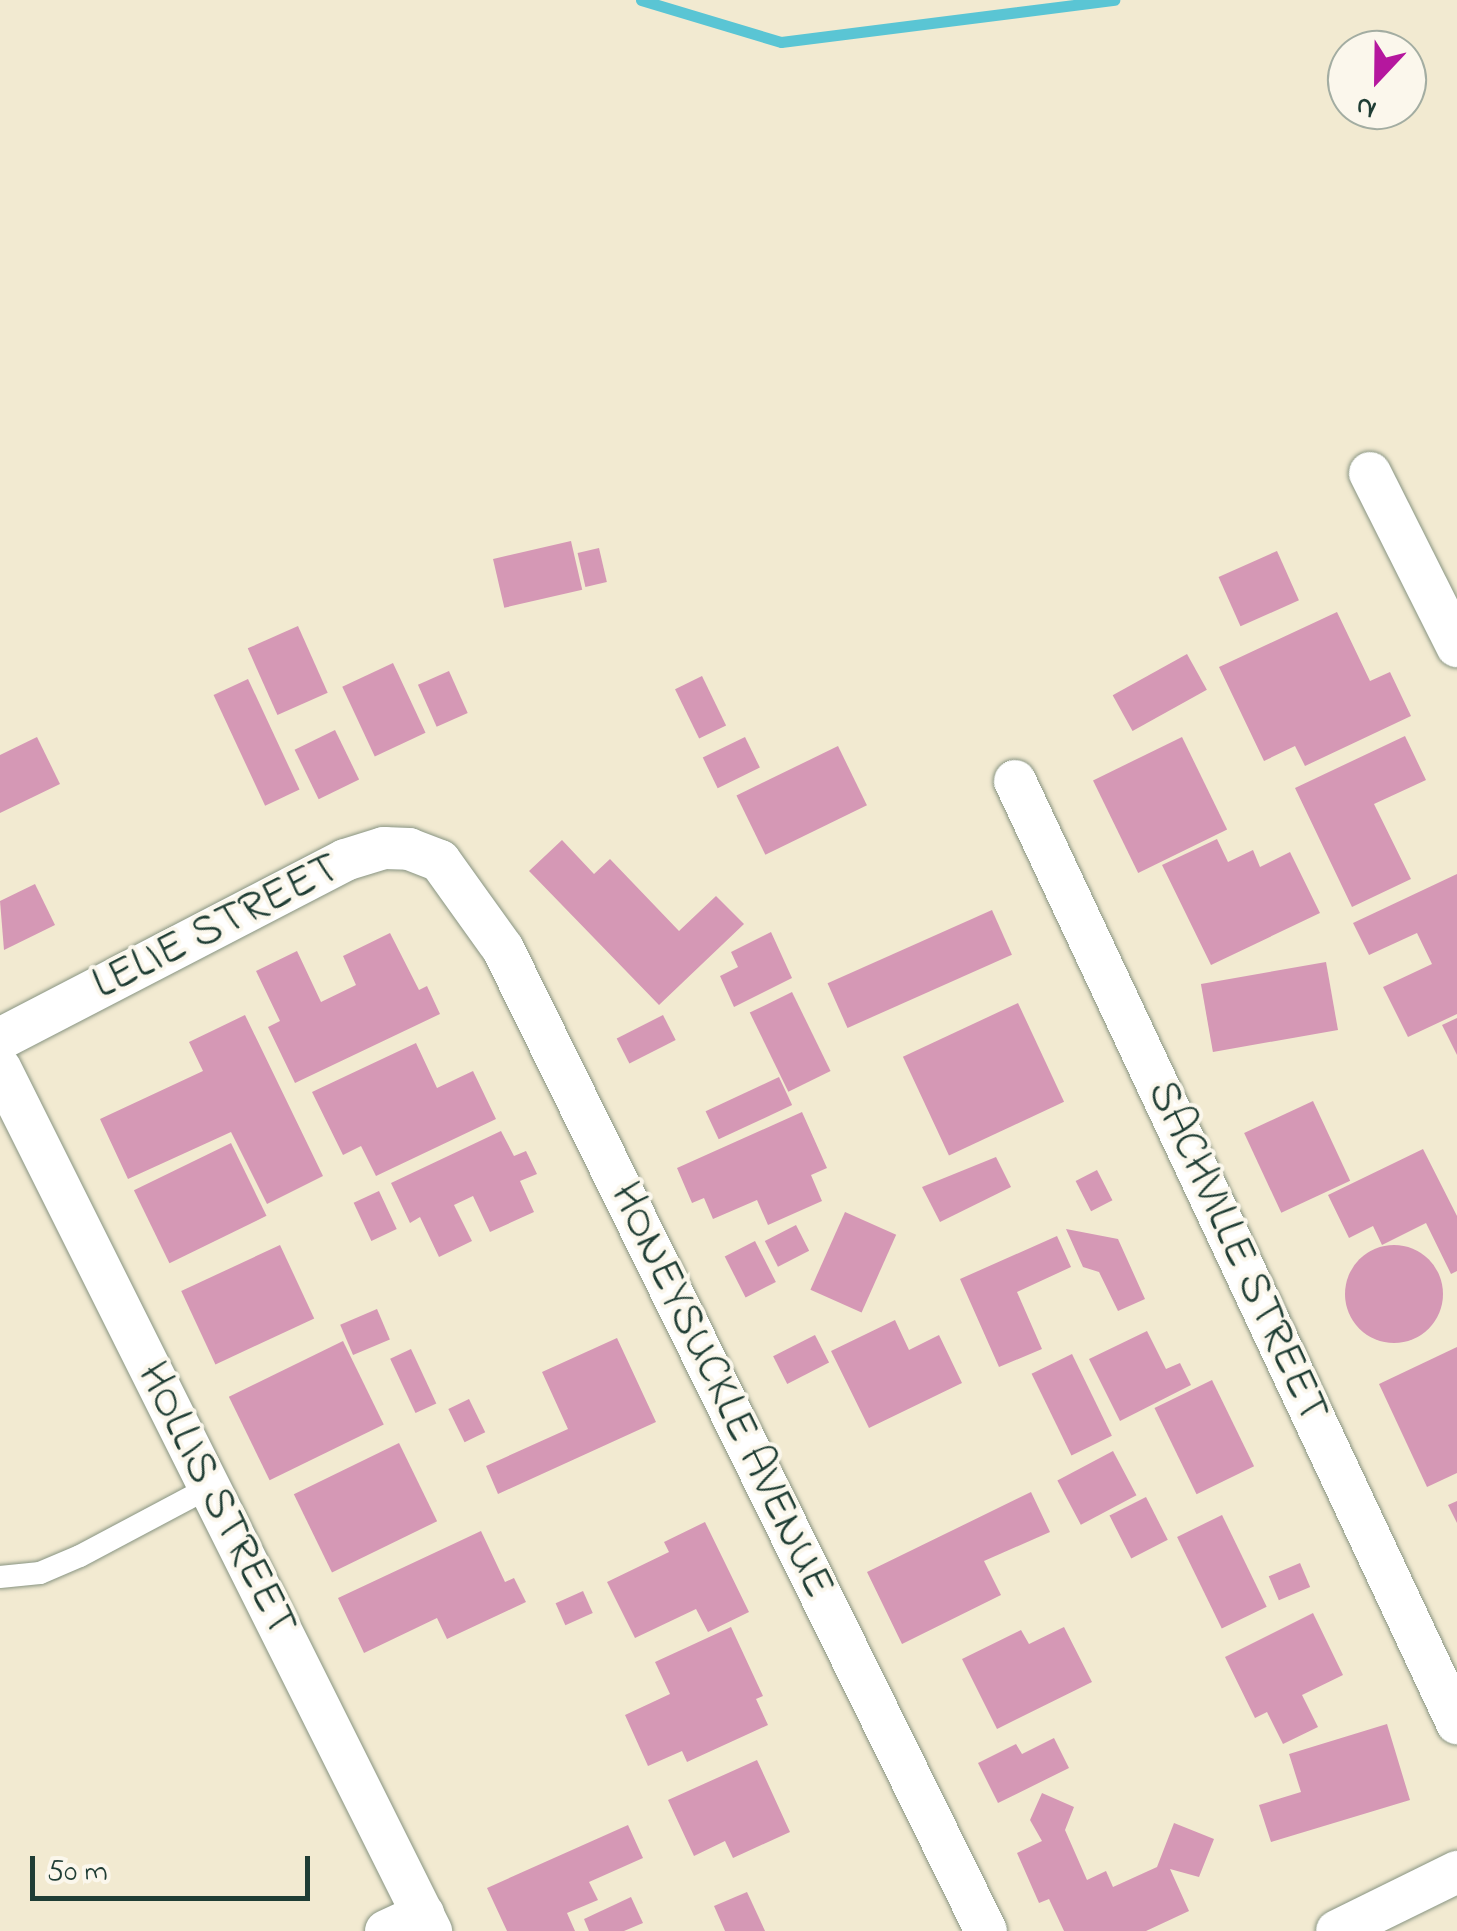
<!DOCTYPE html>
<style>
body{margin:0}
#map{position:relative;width:1457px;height:1931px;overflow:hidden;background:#f2ead1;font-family:"Indie Flower",sans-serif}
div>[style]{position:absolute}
.stream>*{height:11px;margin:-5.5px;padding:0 5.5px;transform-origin:5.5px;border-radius:5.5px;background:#5ac5d4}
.building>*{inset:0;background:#d598b5;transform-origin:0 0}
.round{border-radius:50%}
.roads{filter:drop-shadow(0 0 2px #889482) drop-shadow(0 0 2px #889482)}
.lane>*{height:22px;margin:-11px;padding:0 11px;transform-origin:11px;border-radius:11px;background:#fff}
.street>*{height:42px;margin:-21px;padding:0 21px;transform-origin:21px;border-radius:21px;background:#fff}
span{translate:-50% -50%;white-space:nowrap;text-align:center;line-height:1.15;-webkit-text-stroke:8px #fbf7ec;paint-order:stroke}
.street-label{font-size:45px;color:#1f3d34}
.north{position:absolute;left:1327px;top:30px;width:100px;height:100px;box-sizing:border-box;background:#fbf7ec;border:2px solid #a3ada2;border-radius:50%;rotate:202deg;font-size:28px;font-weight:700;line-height:40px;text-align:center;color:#1f3d34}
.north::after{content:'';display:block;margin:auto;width:35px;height:45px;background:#b5179e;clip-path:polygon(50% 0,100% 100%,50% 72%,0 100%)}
.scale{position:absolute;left:30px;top:1856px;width:280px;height:45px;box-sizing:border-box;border:5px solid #1f3d34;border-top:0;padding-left:12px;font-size:30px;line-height:35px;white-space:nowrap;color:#1f3d34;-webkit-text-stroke:8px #fbf7ec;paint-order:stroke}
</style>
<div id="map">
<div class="stream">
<div style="left:641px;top:0;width:146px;rotate:16.7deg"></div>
<div style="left:781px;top:42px;width:336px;rotate:-7.2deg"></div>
</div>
<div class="building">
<div style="left:571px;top:541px;width:50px;height:80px;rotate:77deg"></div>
<div style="left:599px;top:548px;width:35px;height:22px;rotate:77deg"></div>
<div style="left:1277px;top:551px;width:54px;height:64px;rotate:66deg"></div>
<div style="clip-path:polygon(1337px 612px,1370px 681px,1390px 672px,1411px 716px,1305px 766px,1295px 746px,1264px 761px,1219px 667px)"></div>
<div style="left:298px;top:626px;width:73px;height:55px;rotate:66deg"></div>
<div style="left:1187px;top:654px;width:41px;height:85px;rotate:61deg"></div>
<div style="left:393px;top:663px;width:77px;height:56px;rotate:65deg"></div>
<div style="left:449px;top:671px;width:46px;height:34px;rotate:66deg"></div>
<div style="left:702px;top:676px;width:55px;height:30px;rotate:64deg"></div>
<div style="left:248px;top:679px;width:122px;height:38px;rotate:65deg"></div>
<div style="left:335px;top:730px;width:55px;height:45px;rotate:64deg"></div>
<div style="clip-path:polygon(1405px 736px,1426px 780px,1374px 804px,1411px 879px,1352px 907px,1295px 788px)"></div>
<div style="clip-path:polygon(37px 737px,60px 784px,0 813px,0 755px)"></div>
<div style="left:745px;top:737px;width:34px;height:47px;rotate:64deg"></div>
<div style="left:1182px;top:737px;width:103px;height:99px;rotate:64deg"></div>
<div style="left:838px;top:746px;width:66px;height:113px;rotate:64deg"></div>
<div style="clip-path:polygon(1217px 839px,1228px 862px,1253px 850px,1260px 867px,1290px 852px,1320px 913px,1211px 965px,1162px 865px)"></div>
<div style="clip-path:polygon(562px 840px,594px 874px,610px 859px,679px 931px,716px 896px,744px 924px,659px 1005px,529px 871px)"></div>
<div style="clip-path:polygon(1457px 874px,1457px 1014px,1408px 1037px,1383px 987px,1432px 964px,1417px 933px,1369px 955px,1353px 923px)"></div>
<div style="clip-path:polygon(35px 884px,55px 925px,4px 950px,0 901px)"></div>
<div style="left:992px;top:910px;width:49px;height:180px;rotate:66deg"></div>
<div style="clip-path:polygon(771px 932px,792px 978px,734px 1007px,720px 976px,738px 967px,731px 952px)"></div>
<div style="clip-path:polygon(390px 933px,419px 990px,427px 986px,440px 1014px,295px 1083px,268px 1027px,280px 1021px,256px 971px,297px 951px,321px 1002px,356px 985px,343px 956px)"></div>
<div style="left:1326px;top:962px;width:69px;height:127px;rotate:80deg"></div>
<div style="left:792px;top:992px;width:88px;height:47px;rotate:64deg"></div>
<div style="left:1018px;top:1003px;width:109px;height:127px;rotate:65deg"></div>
<div style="clip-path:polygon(245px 1015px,323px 1176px,267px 1204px,231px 1132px,128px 1179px,100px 1119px,203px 1071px,189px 1042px)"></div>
<div style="left:663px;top:1015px;width:28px;height:52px;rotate:63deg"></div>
<div style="clip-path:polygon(1457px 1018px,1457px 1055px,1442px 1025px)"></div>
<div style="clip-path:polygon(416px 1043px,437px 1088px,473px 1071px,496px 1119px,376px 1176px,361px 1146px,343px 1155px,312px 1092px)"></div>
<div style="left:779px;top:1077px;width:31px;height:81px;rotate:65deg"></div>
<div style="left:1313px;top:1101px;width:88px;height:76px;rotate:65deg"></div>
<div style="clip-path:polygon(802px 1112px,827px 1168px,811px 1175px,822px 1201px,768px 1225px,757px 1200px,713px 1219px,704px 1198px,692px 1203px,677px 1168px)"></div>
<div style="clip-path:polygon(501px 1131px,514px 1156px,526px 1151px,537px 1174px,520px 1181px,534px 1212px,490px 1232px,473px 1196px,454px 1205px,472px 1241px,439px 1257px,420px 1217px,410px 1223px,391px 1183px)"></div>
<div style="left:231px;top:1143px;width:81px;height:108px;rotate:64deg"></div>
<div style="clip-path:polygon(1423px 1149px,1457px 1216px,1457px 1271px,1451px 1274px,1426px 1223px,1382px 1245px,1373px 1226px,1349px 1238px,1328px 1195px)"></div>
<div style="clip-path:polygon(996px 1157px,1011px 1187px,940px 1222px,922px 1187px)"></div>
<div style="left:1097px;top:1170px;width:34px;height:24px;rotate:63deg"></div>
<div style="left:379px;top:1191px;width:42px;height:28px;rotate:65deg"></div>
<div style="left:845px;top:1212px;width:56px;height:85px;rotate:24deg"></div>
<div style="left:796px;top:1225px;width:29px;height:35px;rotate:63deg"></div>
<div style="clip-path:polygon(1066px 1229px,1118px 1239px,1145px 1299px,1118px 1311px,1099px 1272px,1083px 1267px)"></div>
<div style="clip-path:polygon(1057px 1236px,1071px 1267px,1017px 1292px,1042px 1349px,999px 1367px,960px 1279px)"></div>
<div style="left:755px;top:1241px;width:46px;height:34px;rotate:63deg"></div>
<div class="round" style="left:1345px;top:1245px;width:98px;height:98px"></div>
<div style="left:280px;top:1245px;width:81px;height:109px;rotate:65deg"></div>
<div style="left:377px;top:1309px;width:33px;height:40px;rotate:67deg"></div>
<div style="clip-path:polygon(895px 1320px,909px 1350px,939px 1335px,962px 1383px,869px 1428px,831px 1351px)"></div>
<div style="clip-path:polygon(1147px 1331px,1166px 1369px,1180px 1363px,1191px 1385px,1120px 1421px,1089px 1359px)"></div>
<div style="left:815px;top:1335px;width:31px;height:47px;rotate:63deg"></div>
<div style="clip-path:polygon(617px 1338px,656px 1422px,498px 1494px,486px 1466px,568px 1429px,542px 1372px)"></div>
<div style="left:343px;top:1341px;width:93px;height:127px;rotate:64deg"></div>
<div style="clip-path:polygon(1457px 1347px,1457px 1473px,1427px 1487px,1379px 1384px)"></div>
<div style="left:411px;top:1349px;width:60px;height:23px;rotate:65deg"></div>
<div style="left:1072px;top:1354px;width:91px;height:45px;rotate:64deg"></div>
<div style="left:1212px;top:1380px;width:96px;height:64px;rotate:64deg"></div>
<div style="left:469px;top:1399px;width:37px;height:23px;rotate:64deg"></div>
<div style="left:399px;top:1443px;width:87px;height:117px;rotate:64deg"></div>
<div style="left:1113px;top:1451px;width:50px;height:63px;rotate:62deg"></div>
<div style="clip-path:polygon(1031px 1492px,1050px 1532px,984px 1561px,1001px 1595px,902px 1644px,867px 1572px)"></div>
<div style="left:1146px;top:1497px;width:48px;height:41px;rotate:63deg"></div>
<div style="clip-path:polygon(1457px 1501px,1457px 1523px,1448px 1505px)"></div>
<div style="left:1222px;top:1515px;width:102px;height:50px;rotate:64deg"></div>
<div style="clip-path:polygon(705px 1522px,749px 1612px,708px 1632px,696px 1609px,635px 1638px,607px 1582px,669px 1552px,664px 1542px)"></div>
<div style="clip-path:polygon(481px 1531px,505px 1582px,514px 1578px,526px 1602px,447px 1639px,437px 1618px,364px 1653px,338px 1598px)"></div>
<div style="left:1300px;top:1563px;width:26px;height:34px;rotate:67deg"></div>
<div style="left:583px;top:1591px;width:24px;height:30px;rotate:66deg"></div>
<div style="clip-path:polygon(1313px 1613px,1343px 1675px,1302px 1695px,1318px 1727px,1283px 1744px,1267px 1712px,1255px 1718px,1225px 1657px)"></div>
<div style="clip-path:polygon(731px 1627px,763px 1696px,756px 1699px,768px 1725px,687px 1762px,682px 1751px,648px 1766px,625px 1715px,670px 1694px,655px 1662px)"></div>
<div style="clip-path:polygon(1064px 1627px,1092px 1682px,997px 1729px,962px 1659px,1021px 1630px,1029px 1644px)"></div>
<div style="clip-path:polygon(1387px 1724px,1410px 1800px,1271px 1842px,1259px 1805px,1301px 1792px,1289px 1754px)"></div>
<div style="clip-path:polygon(1054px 1738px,1069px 1768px,998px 1803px,978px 1763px,1016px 1744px,1022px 1754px)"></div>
<div style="clip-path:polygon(757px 1760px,790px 1832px,733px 1858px,725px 1841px,694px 1856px,668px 1800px)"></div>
<div style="clip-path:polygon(1042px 1793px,1074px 1807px,1065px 1830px,1087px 1880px,1106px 1871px,1113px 1887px,1157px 1867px,1174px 1823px,1214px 1839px,1199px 1877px,1170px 1869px,1189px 1911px,1146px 1931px,1064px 1931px,1049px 1899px,1039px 1903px,1017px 1853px,1042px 1841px,1030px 1820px)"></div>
<div style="clip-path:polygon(628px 1825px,643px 1858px,589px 1882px,598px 1900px,567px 1913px,575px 1931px,507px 1931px,487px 1888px)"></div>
<div style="clip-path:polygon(747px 1892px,765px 1931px,725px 1931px,714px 1906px)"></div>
<div style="clip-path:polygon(631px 1897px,643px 1923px,624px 1931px,589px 1931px,584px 1919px)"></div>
</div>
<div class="roads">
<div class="lane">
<div style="left:0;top:1577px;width:40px;rotate:-5.7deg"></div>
<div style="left:40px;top:1573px;width:43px;rotate:-23deg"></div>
<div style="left:80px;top:1556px;width:145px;rotate:-28deg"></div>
</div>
<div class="street">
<div style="left:1370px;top:473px;width:194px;rotate:63.3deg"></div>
<div style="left:1015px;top:781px;width:1041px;rotate:64.86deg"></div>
<div style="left:0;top:1039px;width:389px;rotate:-27.4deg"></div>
<div style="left:345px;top:860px;width:41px;rotate:-17.1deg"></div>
<div style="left:384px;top:848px;width:25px;rotate:2deg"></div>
<div style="left:409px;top:849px;width:33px;rotate:21deg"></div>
<div style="left:440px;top:861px;width:108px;rotate:54.4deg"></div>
<div style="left:503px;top:949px;width:1094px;rotate:63.81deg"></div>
<div style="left:0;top:1068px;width:965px;rotate:63.46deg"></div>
<div style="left:386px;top:1931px;width:41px;rotate:-24.7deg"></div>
<div style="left:1337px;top:1931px;width:134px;rotate:-26.2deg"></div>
</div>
</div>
<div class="street-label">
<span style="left:217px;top:928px;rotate:-27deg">LELIE STREET</span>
<span style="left:1236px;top:1252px;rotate:65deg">SACHVILLE STREET</span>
<span style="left:720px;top:1391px;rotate:64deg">HONEYSUCKLE AVENUE</span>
<span style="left:215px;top:1500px;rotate:63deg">HOLLIS STREET</span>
</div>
<div class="north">N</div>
<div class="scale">50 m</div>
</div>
